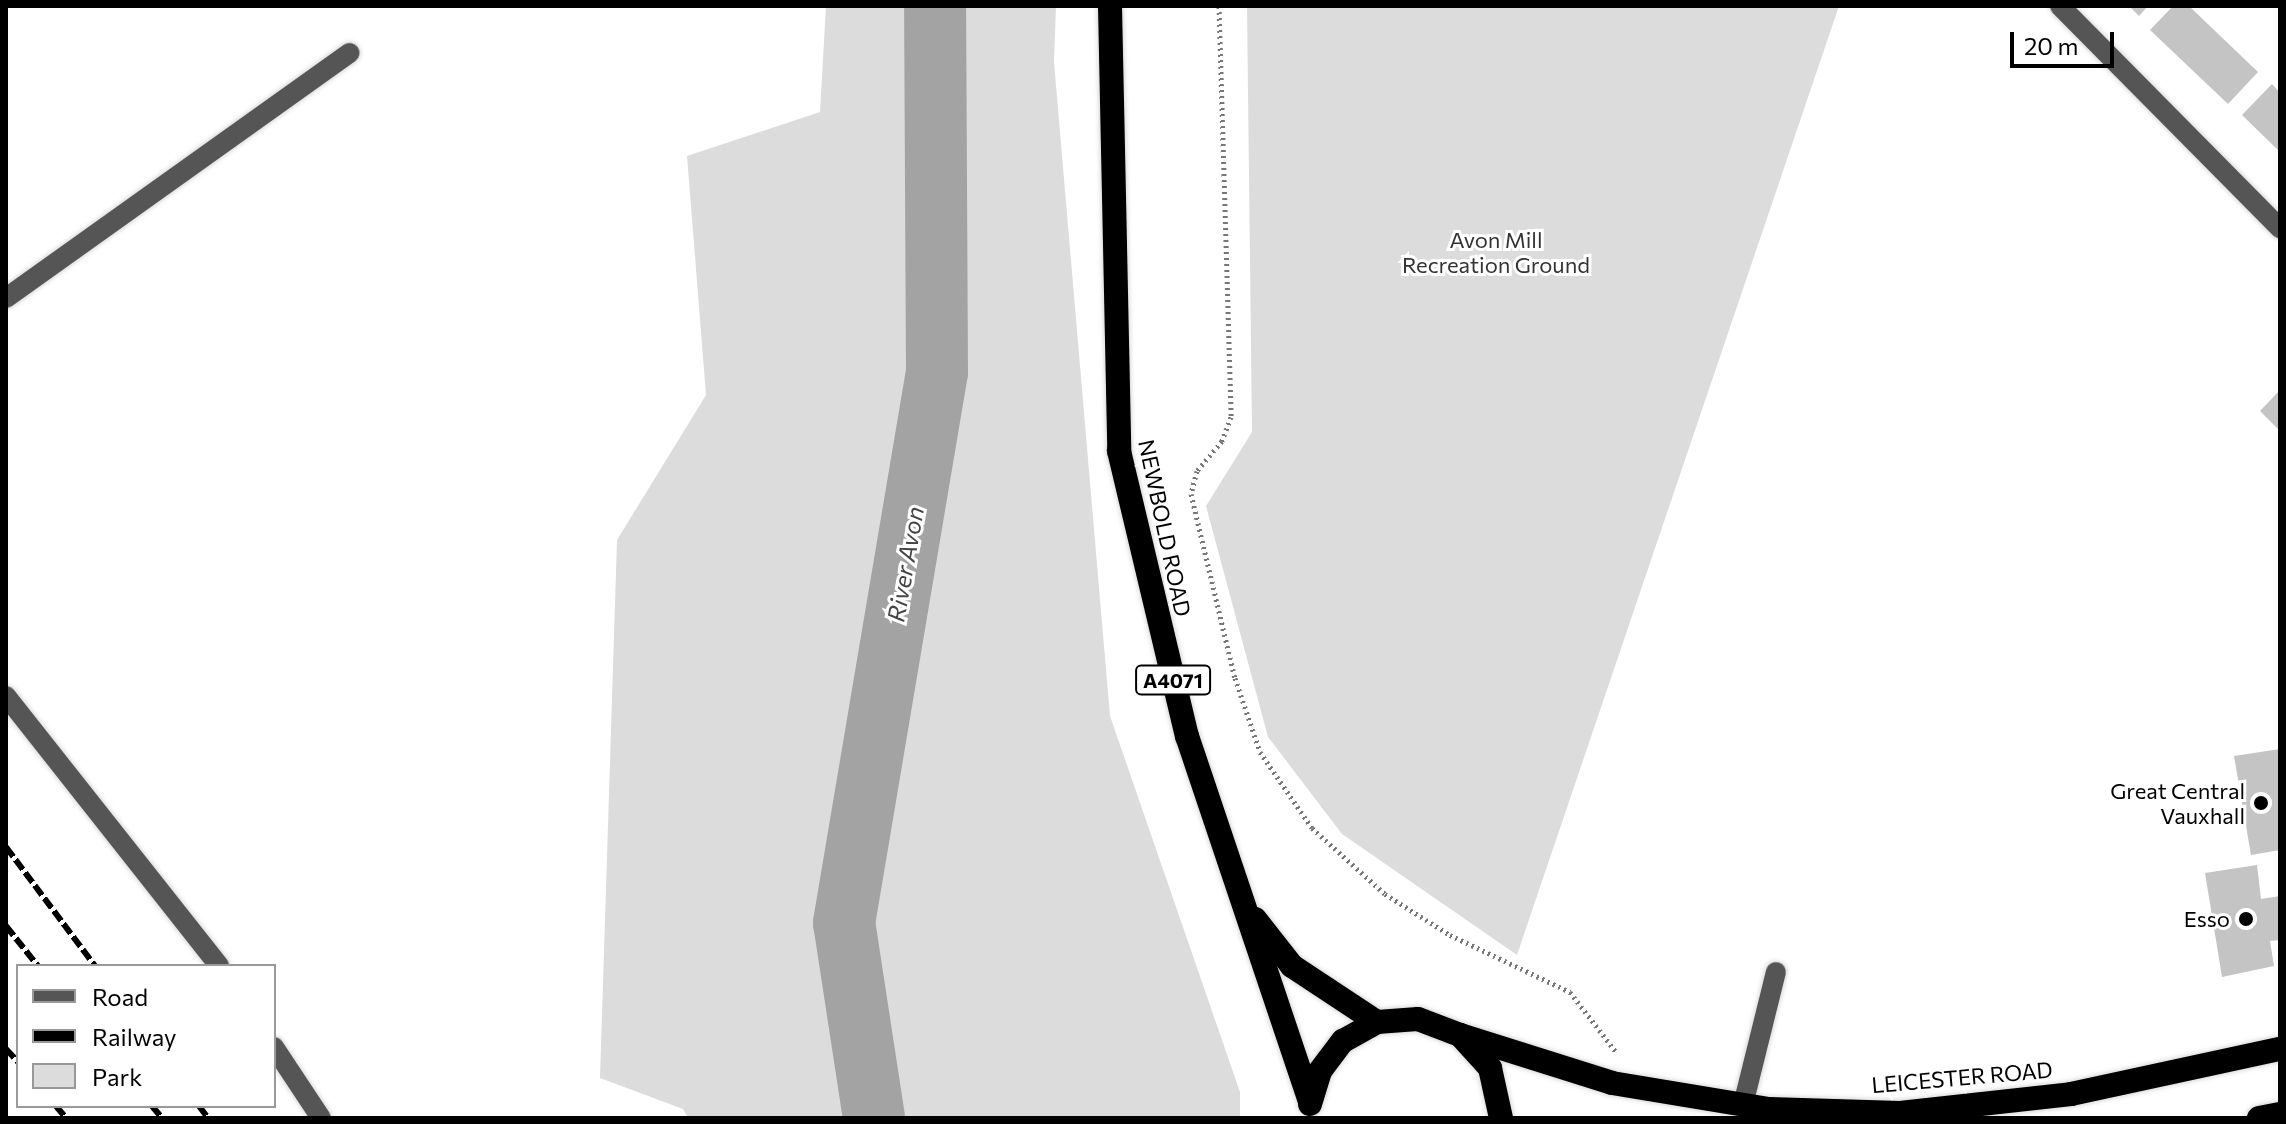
<!DOCTYPE html>
<style>
body{margin:0}
#map{position:relative;width:2286px;height:1124px;overflow:hidden;background:#fff;font-family:Commissioner,sans-serif}
div>[style]{position:absolute}
.green>*{inset:0;background:#dcdcdc}
.river>*{height:62px;margin:-31px;padding:0 31px;transform-origin:31px;border-radius:31px;background:#a3a3a3}
.building>*{inset:0;background:#c4c4c4}
.path>*{height:5px;margin-top:-2.5px;transform-origin:0;background:repeating-linear-gradient(90deg,#777 0 2px,transparent 0 6px)}
.roads{filter:drop-shadow(0 0 2px #dbdbdb) drop-shadow(0 0 2px #dbdbdb)}
.minor>*{height:20px;margin:-10px;padding:0 10px;transform-origin:10px;border-radius:10px;background:#555}
.highway>*{height:24px;margin:-12px;padding:0 12px;transform-origin:12px;border-radius:12px;background:#000}
.rail>*{height:6px;margin-top:-3px;transform-origin:0;background:repeating-linear-gradient(90deg,#000 0 12px,transparent 0 16px)}
.dots>*{width:22px;height:22px;translate:-50% -50%;box-sizing:border-box;border:4px solid #fff;border-radius:50%}
span{translate:-50% -50%;white-space:nowrap;text-align:center;line-height:1.15;-webkit-text-stroke:6px #fff;paint-order:stroke}
.shield-label span{padding:2px 6px;background:#fff;border:2px solid;border-radius:6px;-webkit-text-stroke-width:0}
.shield-label{font-size:20px;color:#000;font-weight:700}
.park-label{font-size:22px;color:#333}
.street-label{font-size:22px;color:#000}
.poi-label{font-size:22px;color:#000}
.right{translate:-100% -50%;text-align:right}
.water-label{font-size:24px;color:#444;font-style:italic}
.frame{position:absolute;inset:0;border:8px solid #000;pointer-events:none}
.legend{position:absolute;left:16px;top:964px;width:260px;height:144px;box-sizing:border-box;background:#fff;border:2px solid #999;margin:0;padding:10px 14px;list-style:none;font-size:24px;color:#000}
.legend li{display:flex;align-items:center;gap:16px;height:40px}
.legend b{width:40px;border:2px solid #999}
.scale{position:absolute;left:2010px;top:32px;width:104px;height:36px;box-sizing:border-box;border:4px solid #000;border-top:0;padding-left:10px;font-size:24px;line-height:28px;white-space:nowrap;color:#000;-webkit-text-stroke:6px #fff;paint-order:stroke}
</style>
<div id="map">
<div class="green">
<div style="clip-path:polygon(826px 6px,1056px 6px,1054px 62px,1110px 716px,1240px 1092px,1240px 1118px,688px 1118px,683px 1109px,600px 1078px,617px 540px,706px 395px,687px 156px,820px 112px)"></div>
<div style="clip-path:polygon(1247px 6px,1839px 6px,1517px 955px,1342px 834px,1268px 737px,1206px 506px,1252px 432px)"></div>
</div>
<div class="river">
<div style="left:874px;top:1118px;width:197px;rotate:-98.7deg"></div>
<div style="left:844px;top:923px;width:559px;rotate:-80.42deg"></div>
<div style="left:937px;top:372px;width:366px;rotate:-90.3deg"></div>
</div>
<div class="building">
<div style="clip-path:polygon(2129px 6px,2148px 6px,2139px 16px)"></div>
<div style="clip-path:polygon(2173px 6px,2189px 6px,2258px 72px,2228px 104px,2150px 30px)"></div>
<div style="clip-path:polygon(2272px 84px,2280px 93px,2280px 152px,2242px 115px)"></div>
<div style="clip-path:polygon(2280px 390px,2280px 431px,2260px 411px)"></div>
<div style="clip-path:polygon(2280px 749px,2280px 850px,2251px 855px,2234px 756px)"></div>
<div style="clip-path:polygon(2257px 865px,2261px 899px,2280px 896px,2280px 940px,2270px 941px,2274px 966px,2222px 977px,2205px 873px)"></div>
</div>
<div class="path">
<div style="left:1219px;top:6px;width:411px;rotate:88.3deg"></div>
<div style="left:1231px;top:417px;width:26px;rotate:111deg"></div>
<div style="left:1222px;top:441px;width:39px;rotate:130deg"></div>
<div style="left:1197px;top:471px;width:24px;rotate:105deg"></div>
<div style="left:1191px;top:494px;width:189px;rotate:76.6deg"></div>
<div style="left:1235px;top:678px;width:78px;rotate:71.3deg"></div>
<div style="left:1260px;top:752px;width:92px;rotate:55.6deg"></div>
<div style="left:1312px;top:828px;width:98px;rotate:42.1deg"></div>
<div style="left:1385px;top:894px;width:77px;rotate:32.2deg"></div>
<div style="left:1450px;top:935px;width:133px;rotate:25.4deg"></div>
<div style="left:1570px;top:992px;width:76px;rotate:52.5deg"></div>
</div>
<div class="roads">
<div class="minor">
<div style="left:2060px;top:6px;width:313px;rotate:45.3deg"></div>
<div style="left:6px;top:298px;width:422px;rotate:-35.5deg"></div>
<div style="left:6px;top:696px;width:344px;rotate:51.7deg"></div>
<div style="left:274px;top:1047px;width:85px;rotate:56.5deg"></div>
<div style="left:1743px;top:1105px;width:137px;rotate:-76.1deg"></div>
</div>
<div class="highway">
<div style="left:1110px;top:6px;width:445px;rotate:88.8deg"></div>
<div style="left:1119px;top:451px;width:293px;rotate:76.6deg"></div>
<div style="left:1187px;top:736px;width:386px;rotate:71.4deg"></div>
<div style="left:1255px;top:919px;width:60px;rotate:51.8deg"></div>
<div style="left:1292px;top:966px;width:102px;rotate:33.4deg"></div>
<div style="left:1460px;top:1035px;width:159px;rotate:17.5deg"></div>
<div style="left:1612px;top:1083px;width:159px;rotate:9.4deg"></div>
<div style="left:1769px;top:1109px;width:131px;rotate:1.7deg"></div>
<div style="left:1900px;top:1113px;width:172px;rotate:-6.3deg"></div>
<div style="left:2071px;top:1094px;width:214px;rotate:-12.2deg"></div>
<div style="left:1310px;top:1104px;width:34px;rotate:-73deg"></div>
<div style="left:1320px;top:1071px;width:38px;rotate:-53deg"></div>
<div style="left:1343px;top:1041px;width:39px;rotate:-29deg"></div>
<div style="left:1377px;top:1022px;width:41px;rotate:-4.2deg"></div>
<div style="left:1418px;top:1019px;width:45px;rotate:20.9deg"></div>
<div style="left:1460px;top:1035px;width:45px;rotate:47.7deg"></div>
<div style="left:1490px;top:1068px;width:51px;rotate:77.6deg"></div>
<div style="left:2259px;top:1118px;width:21px;rotate:-11deg"></div>
</div>
</div>
<div class="rail">
<div style="left:6px;top:847px;width:149px;rotate:53.2deg"></div>
<div style="left:6px;top:926px;width:51px;rotate:51.3deg"></div>
<div style="left:6px;top:1049px;width:18px;rotate:47deg"></div>
<div style="left:56px;top:1106px;width:16px;rotate:50deg"></div>
<div style="left:152px;top:1106px;width:16px;rotate:50deg"></div>
<div style="left:199px;top:1106px;width:15px;rotate:53deg"></div>
</div>
<div class="dots">
<div style="left:2261px;top:803px;background:#000"></div>
<div style="left:2246px;top:919px;background:#000"></div>
</div>
<div class="shield-label">
<span style="left:1173px;top:680px">A4071</span>
</div>
<div class="park-label">
<span style="left:1496px;top:252px">Avon Mill<br>Recreation Ground</span>
</div>
<div class="street-label">
<span style="left:1165px;top:528px;rotate:78deg">NEWBOLD ROAD</span>
<span style="left:1962px;top:1077px;rotate:-5deg">LEICESTER ROAD</span>
</div>
<div class="poi-label">
<span class="right" style="left:2245px;top:803px">Great Central<br>Vauxhall</span>
<span class="right" style="left:2230px;top:919px">Esso</span>
</div>
<div class="water-label">
<span style="left:905px;top:564px;rotate:-80deg">River Avon</span>
</div>
<div class="frame"></div>
<ul class="legend">
<li><b style="height:10px;background:#555"></b>Road</li>
<li><b style="height:10px;background:#000"></b>Railway</li>
<li><b style="height:22px;background:#dcdcdc"></b>Park</li>
</ul>
<div class="scale">20 m</div>
</div>
